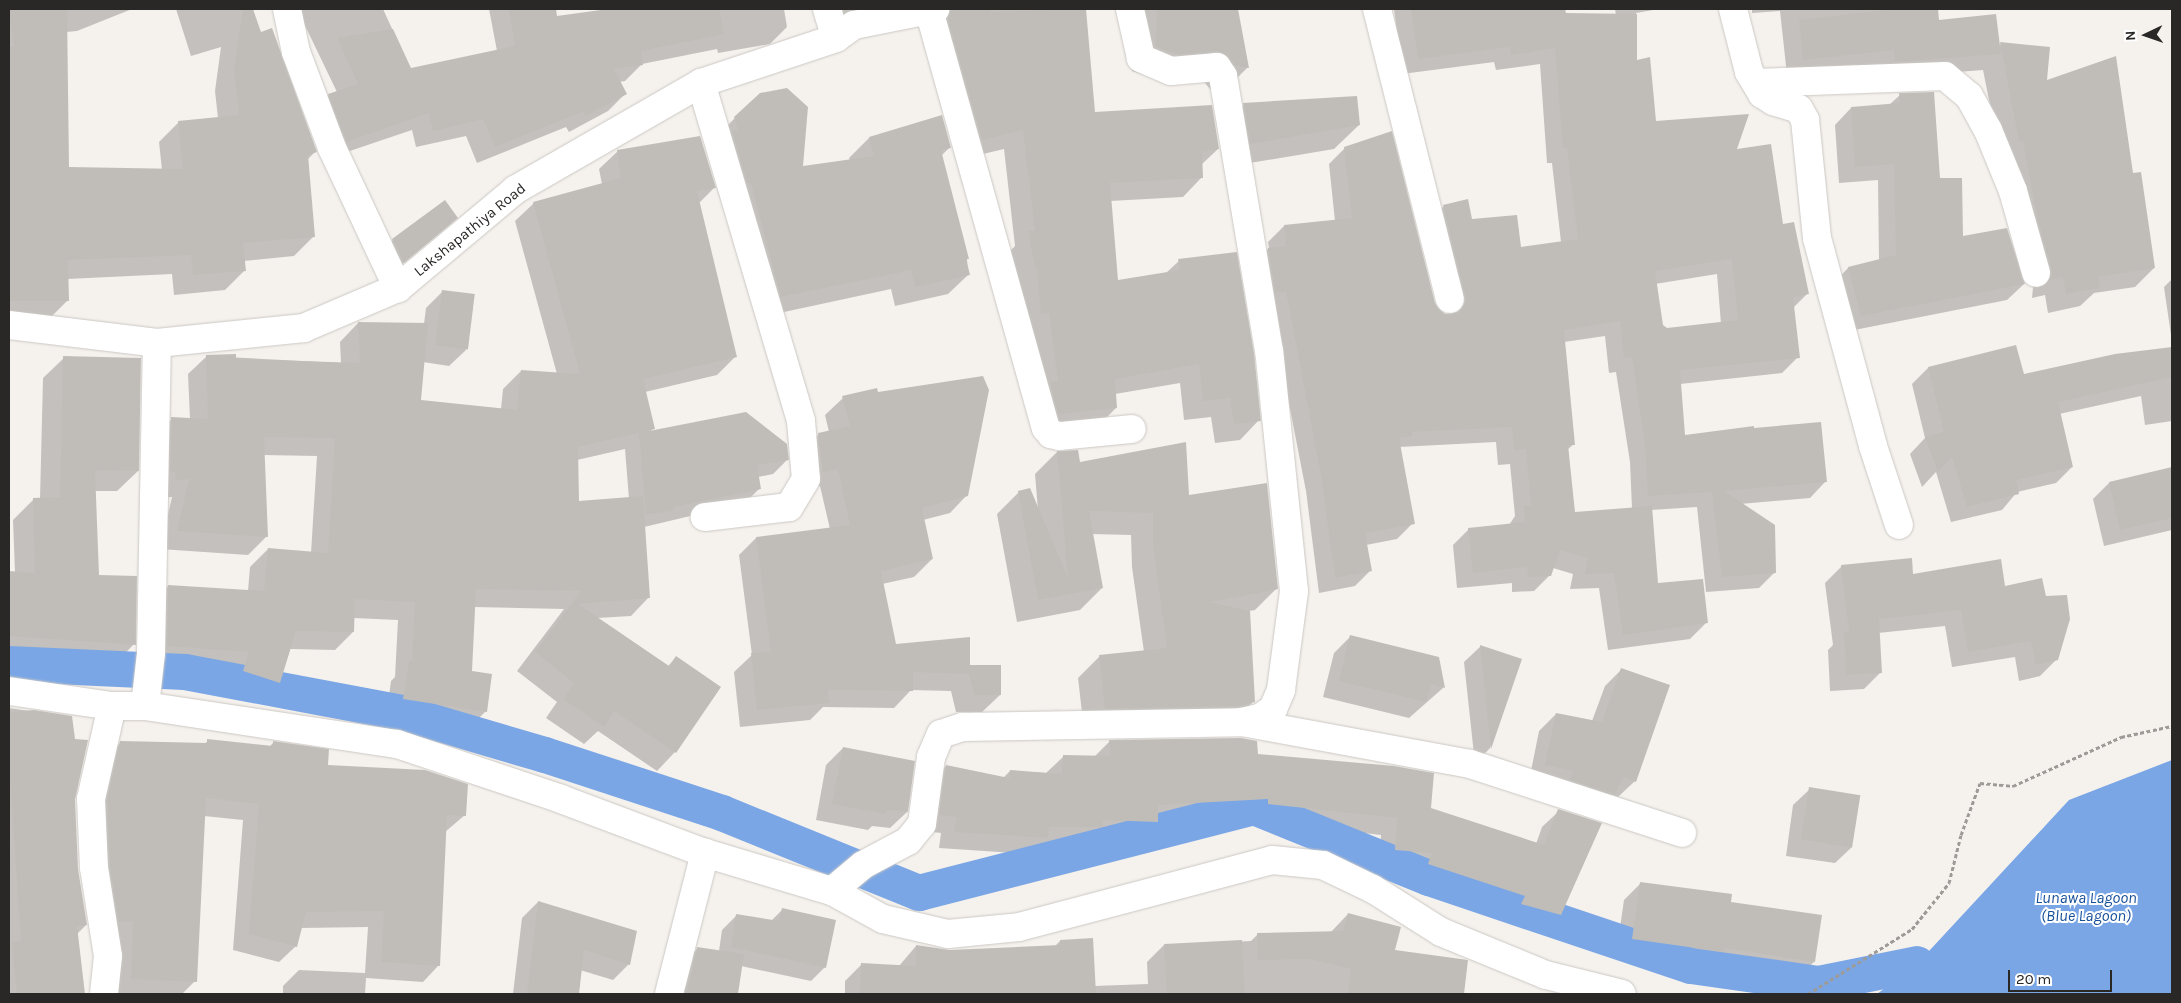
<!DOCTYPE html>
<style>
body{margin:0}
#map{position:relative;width:2181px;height:1003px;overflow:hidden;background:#f5f1ed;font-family:Karla,sans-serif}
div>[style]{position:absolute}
.water>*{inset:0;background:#7aa6e5}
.shadow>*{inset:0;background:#0003}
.canal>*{height:36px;margin:-18px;padding:0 18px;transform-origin:18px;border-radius:18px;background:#7aa6e5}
.building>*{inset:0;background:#c0bdb9;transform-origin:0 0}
.path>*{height:3px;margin-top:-1.5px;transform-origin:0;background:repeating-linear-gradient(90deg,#9d9a97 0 4px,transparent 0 6.5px)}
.roads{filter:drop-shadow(0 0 1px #cbc8c4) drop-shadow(0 0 1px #cbc8c4)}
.street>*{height:28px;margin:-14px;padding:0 14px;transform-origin:14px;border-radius:14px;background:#fff}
span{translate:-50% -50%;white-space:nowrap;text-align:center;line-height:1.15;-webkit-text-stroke:4px #fff;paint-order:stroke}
.street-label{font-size:15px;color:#2a2827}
.water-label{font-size:16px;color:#164f99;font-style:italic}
.frame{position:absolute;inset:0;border:10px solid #2a2827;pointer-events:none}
.north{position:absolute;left:2121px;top:10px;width:50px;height:50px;-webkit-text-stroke:4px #fff;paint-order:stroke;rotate:267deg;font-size:14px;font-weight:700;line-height:20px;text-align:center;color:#2a2827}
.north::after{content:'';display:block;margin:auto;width:18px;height:22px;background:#2a2827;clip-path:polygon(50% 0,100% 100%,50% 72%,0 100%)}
.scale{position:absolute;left:2008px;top:970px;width:104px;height:22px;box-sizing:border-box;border:2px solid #2a2827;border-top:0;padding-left:6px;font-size:15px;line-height:18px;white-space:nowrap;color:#2a2827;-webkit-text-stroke:4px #fff;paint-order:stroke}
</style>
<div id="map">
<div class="water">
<div style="clip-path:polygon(2172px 760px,2172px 994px,1877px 994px,1917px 964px,2069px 800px)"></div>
</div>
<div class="shadow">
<div style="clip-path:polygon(9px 9px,132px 9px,77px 31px,66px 32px,68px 168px,162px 170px,159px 142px,179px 122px,218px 118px,215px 91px,221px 47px,191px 56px,176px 9px,252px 9px,260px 34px,315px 152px,307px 160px,314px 236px,294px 256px,244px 261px,245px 270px,225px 290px,174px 295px,172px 274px,67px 279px,68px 300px,48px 320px,9px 321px)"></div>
<div style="clip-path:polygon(297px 9px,383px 9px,411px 70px,497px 51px,489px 9px,555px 9px,556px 18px,613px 9px,784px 9px,787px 27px,770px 44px,718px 53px,717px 49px,642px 64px,625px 81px,619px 82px,625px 94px,608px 111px,569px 132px,566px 127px,477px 163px,466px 136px,416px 147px,412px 130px,329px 158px,312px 112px,329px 95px,337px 92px)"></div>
<div style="clip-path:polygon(842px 9px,1085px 9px,1094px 114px,1218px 149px,1201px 165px,1202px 177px,1183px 197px,1110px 201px,1117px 281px,1166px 273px,1179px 261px,1259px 420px,1240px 440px,1215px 443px,1211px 417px,1184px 420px,1180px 383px,1115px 394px,1116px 408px,1097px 427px,1039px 432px,1009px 252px,1015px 246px,1004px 149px,962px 159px,927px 17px,846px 26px)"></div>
<div style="clip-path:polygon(1135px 9px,1236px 9px,1248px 67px,1224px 91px,1210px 89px,1199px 76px,1155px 78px,1132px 71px)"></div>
<div style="clip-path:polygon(evenodd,1394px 9px,1564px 9px,1565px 15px,1616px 15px,1615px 9px,1659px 9px,1636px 13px,1636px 62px,1655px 123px,1736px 151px,1782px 226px,1808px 293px,1793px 308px,1798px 357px,1782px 373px,1680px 384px,1684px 437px,1825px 482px,1810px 498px,1740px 504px,1775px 572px,1759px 588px,1706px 592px,1697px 507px,1651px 510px,1657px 584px,1706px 623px,1690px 639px,1608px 650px,1599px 588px,1570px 589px,1573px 574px,1553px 568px,1550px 575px,1534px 591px,1512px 592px,1512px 583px,1457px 588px,1453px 545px,1469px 529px,1509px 525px,1515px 516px,1510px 464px,1498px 465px,1496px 442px,1399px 447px,1413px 523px,1397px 539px,1366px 545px,1371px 570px,1355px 586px,1319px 593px,1306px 491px,1270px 306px,1252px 265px,1269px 248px,1268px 242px,1284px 226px,1335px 221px,1329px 164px,1345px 148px,1434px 303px,1445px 315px,1450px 312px,1427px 222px,1443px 207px,1467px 201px,1471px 221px,1520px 249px,1561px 242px,1552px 163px,1547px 163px,1540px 64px,1496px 70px,1494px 62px,1402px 74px,1394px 9px,1717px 274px,1721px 324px,1667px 329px,1662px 326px,1655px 284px,1717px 274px,1394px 9px,1605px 336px,1609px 373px,1616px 372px,1630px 462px,1632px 509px,1574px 514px,1567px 450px,1574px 444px,1564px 342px,1605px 336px)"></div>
<div style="clip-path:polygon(1752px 9px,1937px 9px,1938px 21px,1999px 46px,2001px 44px,2045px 82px,2132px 175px,2154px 268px,2135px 287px,2094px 293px,2080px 306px,2048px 313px,2045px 295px,2032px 298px,2033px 288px,2001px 160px,1983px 70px,1879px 78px,1787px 75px,1780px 11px,1752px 13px)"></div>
<div style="clip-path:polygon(1900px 95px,1962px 237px,2024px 284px,2007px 300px,1844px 332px,1832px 285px,1848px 268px,1879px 260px,1878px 180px,1839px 183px,1835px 125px,1851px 108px,1889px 105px)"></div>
<div style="clip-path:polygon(1244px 105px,1359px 125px,1334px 149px,1226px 167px,1220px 129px)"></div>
<div style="clip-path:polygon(735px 118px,802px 168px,850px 161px,849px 158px,869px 138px,950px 147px,941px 156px,967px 258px,968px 275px,948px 294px,895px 306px,891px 289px,761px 317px,715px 138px)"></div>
<div style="clip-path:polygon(evenodd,618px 151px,714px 188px,699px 203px,735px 357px,717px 375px,645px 392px,653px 428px,650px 432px,787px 460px,773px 474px,758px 477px,760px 488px,745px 503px,644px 527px,649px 597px,631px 616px,597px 618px,668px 666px,676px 658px,675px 752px,657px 771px,598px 731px,584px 744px,546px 718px,557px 702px,517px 671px,564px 609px,474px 607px,471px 672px,486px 711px,467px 730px,386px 717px,391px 681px,395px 677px,398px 620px,354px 618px,353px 632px,335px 650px,290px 649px,279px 683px,261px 701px,225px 690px,232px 670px,149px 664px,150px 605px,168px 586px,248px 591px,250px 567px,268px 549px,311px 553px,317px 456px,263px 455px,267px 536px,248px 555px,160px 549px,172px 497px,158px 498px,153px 437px,172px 419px,190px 419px,188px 374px,207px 356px,341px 363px,340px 342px,358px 323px,424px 324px,426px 308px,443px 291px,466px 350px,449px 366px,423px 362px,419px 401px,501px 409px,503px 389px,521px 371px,557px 374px,515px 221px,534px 203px,602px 184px,599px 169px,618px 151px,625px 449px,629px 499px,578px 502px,577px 460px,625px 449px)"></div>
<div style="clip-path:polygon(448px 226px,395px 270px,385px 248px,393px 240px)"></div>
<div style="clip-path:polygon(2172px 279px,2172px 342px,2164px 287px)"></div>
<div style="clip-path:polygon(2015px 347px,2023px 375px,2116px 356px,2172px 348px,2172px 421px,2145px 425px,2141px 396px,2059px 414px,2072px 467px,2056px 483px,2017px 492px,2002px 510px,1951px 522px,1936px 472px,1922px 487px,1910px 454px,1925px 438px,1912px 384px,1928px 368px)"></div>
<div style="clip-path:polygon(64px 358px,138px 471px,117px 491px,94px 491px,98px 576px,134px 644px,114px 665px,9px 658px,9px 572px,15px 573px,13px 520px,34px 499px,40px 499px,43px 378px)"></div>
<div style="clip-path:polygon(877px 393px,967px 495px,950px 513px,923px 520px,932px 559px,914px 577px,882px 584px,895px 645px,969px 667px,1000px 695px,982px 712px,956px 712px,951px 691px,911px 690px,894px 708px,823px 707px,810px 720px,740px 727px,734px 672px,752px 655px,739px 555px,756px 538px,830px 529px,820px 486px,806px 489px,801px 452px,818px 435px,829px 432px,825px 415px,843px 398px)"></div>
<div style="clip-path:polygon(1077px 451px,1079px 463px,1188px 496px,1277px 588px,1255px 610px,1249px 611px,1252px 703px,1230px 725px,1084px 730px,1078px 678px,1100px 656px,1144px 652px,1132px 567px,1131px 535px,1092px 534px,1102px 588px,1080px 610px,1017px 622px,997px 514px,1019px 492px,1038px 510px,1035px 474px,1057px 452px)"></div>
<div style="clip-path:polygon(2172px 469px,2172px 530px,2104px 546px,2093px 499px,2109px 483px)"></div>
<div style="clip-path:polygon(1842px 566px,2004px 587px,2057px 659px,2040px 676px,2019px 681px,2015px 657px,1952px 667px,1945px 626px,1878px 633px,1880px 673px,1864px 689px,1830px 691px,1828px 650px,1833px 645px,1825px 583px)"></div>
<div style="clip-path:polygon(1350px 637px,1438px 658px,1443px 688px,1409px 718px,1323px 697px,1334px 653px)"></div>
<div style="clip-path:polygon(1481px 646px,1521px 660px,1490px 748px,1475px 764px,1464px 662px)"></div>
<div style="clip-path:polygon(1621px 670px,1635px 781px,1618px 797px,1612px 795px,1597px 811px,1529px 781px,1539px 731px,1556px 714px,1592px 721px,1605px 686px)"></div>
<div style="clip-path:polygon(9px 708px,71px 717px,77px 869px,86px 925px,77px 934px,83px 994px,9px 994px)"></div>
<div style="clip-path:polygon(208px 741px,269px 747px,274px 742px,326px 766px,465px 815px,445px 832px,439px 965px,423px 982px,366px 978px,365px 994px,283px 994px,283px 986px,299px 970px,365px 973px,368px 927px,301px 928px,296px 946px,279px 962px,233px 950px,243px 820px,204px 816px,195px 981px,182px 994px,115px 994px,102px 938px,104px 759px,121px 742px,204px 744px)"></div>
<div style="clip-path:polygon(1110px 741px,1257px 756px,1536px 844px,1542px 827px,1559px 811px,1560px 915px,1543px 931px,1506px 921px,1509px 912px,1413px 880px,1416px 869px,1379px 867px,1381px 835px,1252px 820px,1252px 815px,1157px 820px,1140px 838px,1092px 836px,1085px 843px,1042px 843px,1031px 854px,939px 848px,941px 833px,923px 831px,930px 783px,946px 766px,1003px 778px,1010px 771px,1046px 773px,1063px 757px,1094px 757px)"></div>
<div style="clip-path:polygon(843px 748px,907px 812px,890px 828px,872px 826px,868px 830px,816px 820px,826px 765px)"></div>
<div style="clip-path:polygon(1810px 789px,1852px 847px,1835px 863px,1786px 856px,1793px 805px)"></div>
<div style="clip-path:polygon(1641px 883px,1730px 903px,1814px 962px,1797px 978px,1710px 965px,1707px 968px,1616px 955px,1624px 900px)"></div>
<div style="clip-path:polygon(538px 902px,629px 964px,613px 980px,580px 970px,578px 994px,513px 994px,522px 918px)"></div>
<div style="clip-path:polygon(782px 910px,825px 967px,811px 981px,741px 966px,737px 994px,677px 994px,682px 964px,698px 948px,719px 951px,722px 930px,736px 916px,771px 921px)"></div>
<div style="clip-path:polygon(1348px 914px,1393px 951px,1467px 961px,1463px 994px,845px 994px,845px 981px,862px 964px,899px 966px,916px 946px,949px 951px,1055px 946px,1060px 941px,1095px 986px,1148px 984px,1147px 962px,1164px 945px,1251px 941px,1258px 934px,1331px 932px)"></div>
</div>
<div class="canal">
<div style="left:9px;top:664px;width:176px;rotate:2.6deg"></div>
<div style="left:185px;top:672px;width:221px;rotate:10.7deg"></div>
<div style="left:402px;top:713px;width:149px;rotate:16.4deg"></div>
<div style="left:545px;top:755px;width:186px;rotate:18.1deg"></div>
<div style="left:722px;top:813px;width:213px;rotate:22.1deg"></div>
<div style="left:919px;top:893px;width:346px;rotate:-14.4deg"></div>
<div style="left:1254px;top:807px;width:189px;rotate:22.1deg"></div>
<div style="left:1429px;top:878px;width:276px;rotate:18.6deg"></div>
<div style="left:1691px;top:966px;width:129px;rotate:8deg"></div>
<div style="left:1819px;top:984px;width:100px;rotate:-11.5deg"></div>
</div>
<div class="building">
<div style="clip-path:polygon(9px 9px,67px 9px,69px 167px,183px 169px,178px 121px,239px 115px,234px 70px,243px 9px,253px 9px,261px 32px,272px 28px,317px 152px,308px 155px,315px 237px,243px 243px,246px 271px,193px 275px,191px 255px,68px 260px,69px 301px,9px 301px,9px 47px,14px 47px)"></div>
<div style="clip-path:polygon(509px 9px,556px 9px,557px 16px,608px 9px,719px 9px,724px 34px,641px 51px,643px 65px,614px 69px,627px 94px,586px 116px,584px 111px,495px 147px,483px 119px,433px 131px,429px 113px,346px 142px,328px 94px,358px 84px,337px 38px,393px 29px,411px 68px,515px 46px)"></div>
<div style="clip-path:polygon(950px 9px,990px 9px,991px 12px,1086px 9px,1095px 112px,1212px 105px,1219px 149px,1202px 152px,1203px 178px,1110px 183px,1118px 280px,1180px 270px,1178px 259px,1237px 252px,1254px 353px,1261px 421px,1234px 424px,1230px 398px,1203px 401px,1199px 364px,1115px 379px,1117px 408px,1058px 414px,1051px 388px,1050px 382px,1058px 381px,1049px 313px,1041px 314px,1037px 268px,1035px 268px,1028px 231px,1035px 231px,1023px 130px,982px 140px,947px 18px)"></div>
<div style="clip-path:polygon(1157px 9px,1238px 9px,1249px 68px,1234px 65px,1223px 53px,1180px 55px,1156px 47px)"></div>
<div style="clip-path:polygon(evenodd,1411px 9px,1565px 9px,1566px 13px,1637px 14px,1637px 60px,1650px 57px,1656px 121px,1749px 114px,1737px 149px,1771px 144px,1783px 224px,1794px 222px,1809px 294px,1793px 297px,1800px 358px,1680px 370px,1685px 435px,1754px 426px,1754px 428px,1821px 422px,1827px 482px,1724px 491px,1775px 525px,1776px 573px,1722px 577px,1712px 492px,1648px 496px,1645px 445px,1632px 357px,1624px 358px,1620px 321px,1564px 330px,1575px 445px,1568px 445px,1575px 512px,1652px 506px,1658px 583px,1703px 579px,1708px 623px,1623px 635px,1614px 573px,1585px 574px,1588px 558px,1560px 550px,1551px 576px,1528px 577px,1527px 567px,1473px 573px,1468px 528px,1525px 522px,1524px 505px,1531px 505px,1526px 449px,1514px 450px,1512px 427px,1412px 432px,1412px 436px,1399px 438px,1415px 524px,1365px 533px,1372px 571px,1335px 578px,1321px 475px,1286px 291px,1275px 293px,1268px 248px,1286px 246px,1284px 225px,1352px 218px,1344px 147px,1392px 131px,1435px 303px,1445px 314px,1460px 311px,1465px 296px,1443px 205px,1468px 199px,1472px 219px,1517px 215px,1521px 247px,1578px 239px,1567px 148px,1563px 148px,1555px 48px,1511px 55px,1510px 47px,1418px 59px,1411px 9px,1732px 259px,1738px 320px,1667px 328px,1663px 325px,1655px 271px,1732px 259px)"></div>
<div style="clip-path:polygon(1895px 9px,1938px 9px,1939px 20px,1996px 14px,2001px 54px,1895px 62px,1894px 50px,1803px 60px,1799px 20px)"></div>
<div style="clip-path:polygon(2000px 42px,2050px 47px,2047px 80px,2116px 56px,2133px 173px,2141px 172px,2155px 268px,2098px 277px,2100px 288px,2066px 294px,2063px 277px,2050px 280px,2051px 269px,2038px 222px,2023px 141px,2019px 142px)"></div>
<div style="clip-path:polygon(787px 88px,808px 107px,803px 166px,874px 156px,869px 137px,942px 115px,951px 148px,941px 150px,969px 259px,966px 259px,970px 275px,915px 287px,911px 270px,781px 297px,751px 183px,747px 183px,732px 131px,738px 130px,734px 117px,760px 93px)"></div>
<div style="clip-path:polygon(1934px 92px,1940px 178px,1962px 178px,1963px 236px,2007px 228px,2025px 284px,1861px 316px,1848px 267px,1896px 255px,1894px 164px,1855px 167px,1851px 107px,1900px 103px,1899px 93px)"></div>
<div style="clip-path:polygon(1357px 96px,1360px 125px,1250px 144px,1243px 103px)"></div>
<div style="clip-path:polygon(700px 136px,716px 188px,697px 191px,737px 357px,643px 379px,655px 429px,578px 447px,579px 501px,643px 496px,650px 598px,578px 604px,669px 666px,676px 656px,721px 687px,676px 753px,614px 711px,604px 727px,563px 699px,574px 683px,535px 652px,581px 591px,476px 589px,472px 671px,492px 674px,487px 712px,403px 699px,409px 661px,412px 661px,415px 602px,355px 599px,354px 632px,296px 631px,280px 683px,243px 671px,249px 652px,167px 646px,168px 585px,264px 591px,268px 548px,328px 553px,335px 438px,264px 437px,268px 537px,177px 531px,189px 479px,176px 480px,175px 472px,170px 472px,171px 417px,208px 419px,206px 355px,236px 354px,236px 359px,360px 363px,358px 322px,428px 323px,421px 400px,517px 410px,521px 370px,580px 374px,533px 202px,621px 178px,617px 150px)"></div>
<div style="clip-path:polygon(445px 200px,458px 218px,404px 263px,392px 239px)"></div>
<div style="left:442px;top:290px;width:33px;height:56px;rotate:7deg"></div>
<div style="clip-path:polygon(2016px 345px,2024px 374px,2115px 354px,2172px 347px,2172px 377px,2058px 402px,2073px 467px,2016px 480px,2019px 494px,1967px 507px,1952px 457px,1938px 472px,1925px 437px,1944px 432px,1928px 367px)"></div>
<div style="clip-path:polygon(63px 356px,141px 358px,139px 471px,95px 470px,99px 575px,137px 576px,136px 645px,9px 636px,9px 571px,35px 573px,33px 498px,60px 497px)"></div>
<div style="clip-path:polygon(983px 376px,989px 390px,968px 496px,922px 508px,933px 559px,881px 571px,896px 644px,970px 637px,970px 665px,1001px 665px,1001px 695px,974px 695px,969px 674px,913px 672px,913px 691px,828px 690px,829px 703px,757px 710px,751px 653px,771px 652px,756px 537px,850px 525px,838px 469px,823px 472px,818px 433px,850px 426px,842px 396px,877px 388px,878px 392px)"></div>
<div style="clip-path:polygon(746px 412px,787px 444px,789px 460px,757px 465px,761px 489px,673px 507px,673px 511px,646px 514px,639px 433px)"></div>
<div style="clip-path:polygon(1186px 442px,1189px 495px,1267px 483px,1278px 589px,1211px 602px,1250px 611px,1255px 702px,1240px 706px,1105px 709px,1099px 655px,1167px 648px,1153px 545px,1153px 513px,1089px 511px,1103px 588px,1038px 600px,1018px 491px,1030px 488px,1068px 578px,1057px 451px,1078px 450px,1080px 462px)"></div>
<div style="clip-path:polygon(2172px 467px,2172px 518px,2120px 530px,2109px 482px)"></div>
<div style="clip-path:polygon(1912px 558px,1913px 574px,2001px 559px,2005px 586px,2042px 578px,2046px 596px,2067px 595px,2070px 619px,2058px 660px,2036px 665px,2031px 641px,1968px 652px,1961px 610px,1879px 619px,1882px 673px,1846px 675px,1844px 632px,1849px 632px,1841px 565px)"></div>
<div style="clip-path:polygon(1350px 635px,1439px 657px,1445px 688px,1431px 684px,1426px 702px,1339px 681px)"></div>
<div style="clip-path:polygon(1480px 645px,1522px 659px,1491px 749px)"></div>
<div style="clip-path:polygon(1621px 668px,1670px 685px,1636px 782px,1623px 777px,1615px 795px,1570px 780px,1573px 771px,1545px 765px,1556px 713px,1602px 722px)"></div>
<div style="clip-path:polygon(34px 710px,72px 716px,75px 739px,88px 740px,75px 800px,78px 869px,87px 925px,77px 926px,85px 994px,17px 994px,12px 942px,21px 941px,9px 763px,9px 712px)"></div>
<div style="clip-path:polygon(1241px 738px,1257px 741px,1258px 754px,1394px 766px,1434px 773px,1431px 808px,1544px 845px,1558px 809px,1602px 823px,1561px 915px,1521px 904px,1525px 896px,1428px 864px,1432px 853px,1395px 850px,1397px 818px,1268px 804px,1268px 799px,1158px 805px,1158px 822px,1103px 820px,1103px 827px,1049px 827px,1048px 838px,954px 832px,957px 817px,939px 815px,946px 765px,1009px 778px,1010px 770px,1062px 774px,1063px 755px,1111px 756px,1109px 740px)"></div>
<div style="clip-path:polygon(207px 739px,273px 746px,273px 741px,329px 749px,328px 765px,425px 770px,468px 784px,466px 816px,447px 815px,440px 966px,381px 962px,384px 911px,306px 912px,297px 947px,249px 934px,259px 804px,206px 798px,197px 982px,131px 979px,133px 921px,118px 922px,110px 866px,107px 800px,120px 741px,207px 743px)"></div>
<div style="clip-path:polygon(843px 747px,915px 761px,908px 812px,886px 810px,886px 814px,832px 804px)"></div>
<div style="left:1809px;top:787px;width:52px;height:53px;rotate:9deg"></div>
<div style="clip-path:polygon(1640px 882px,1732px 894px,1731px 902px,1822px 915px,1815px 962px,1725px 948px,1724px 952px,1632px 939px)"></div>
<div style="clip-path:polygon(538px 901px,637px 931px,630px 965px,584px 950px,579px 994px,527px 994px)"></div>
<div style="clip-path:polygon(782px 908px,836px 920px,826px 968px,731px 947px,736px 914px,779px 921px)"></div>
<div style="clip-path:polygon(1348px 913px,1401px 927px,1395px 950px,1468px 960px,1464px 994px,1348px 994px,1351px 969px,1310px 959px,1258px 960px,1257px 933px,1343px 931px)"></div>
<div style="clip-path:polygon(1093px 938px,1096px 994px,860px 994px,861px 963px,916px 966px,916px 945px,950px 950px,1060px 945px,1060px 940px)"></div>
<div style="left:1242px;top:940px;width:54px;height:78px;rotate:87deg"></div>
<div style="clip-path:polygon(697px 947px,744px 954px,738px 994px,687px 994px)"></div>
</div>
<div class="path">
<div style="left:1808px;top:994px;width:123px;rotate:-32deg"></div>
<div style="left:1912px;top:929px;width:59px;rotate:-51.2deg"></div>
<div style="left:1949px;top:883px;width:49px;rotate:-76deg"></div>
<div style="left:1961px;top:835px;width:55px;rotate:-69.9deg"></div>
<div style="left:1980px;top:783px;width:33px;rotate:5deg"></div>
<div style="left:2013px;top:786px;width:119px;rotate:-24.4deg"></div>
<div style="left:2121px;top:737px;width:52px;rotate:-12.2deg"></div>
</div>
<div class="roads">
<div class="street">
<div style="left:287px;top:9px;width:44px;rotate:78.2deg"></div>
<div style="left:296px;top:52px;width:103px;rotate:69.4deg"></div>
<div style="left:332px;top:148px;width:155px;rotate:64.8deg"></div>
<div style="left:827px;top:9px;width:30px;rotate:73deg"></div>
<div style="left:1377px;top:9px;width:299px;rotate:75.9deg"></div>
<div style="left:1733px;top:9px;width:65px;rotate:75.7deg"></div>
<div style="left:1749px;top:72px;width:26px;rotate:59deg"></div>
<div style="left:1762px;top:94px;width:13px;rotate:32deg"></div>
<div style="left:1773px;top:101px;width:27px;rotate:17deg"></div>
<div style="left:1799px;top:109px;width:13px;rotate:61deg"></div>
<div style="left:1805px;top:120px;width:119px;rotate:84.2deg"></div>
<div style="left:1817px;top:238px;width:215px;rotate:74.9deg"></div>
<div style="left:1873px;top:446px;width:83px;rotate:71.8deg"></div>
<div style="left:929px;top:10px;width:434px;rotate:74.4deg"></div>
<div style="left:1046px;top:428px;width:8px;rotate:50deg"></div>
<div style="left:1051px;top:434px;width:9px;rotate:13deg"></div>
<div style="left:1060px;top:436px;width:72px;rotate:-5.6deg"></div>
<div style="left:701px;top:83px;width:352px;rotate:73.5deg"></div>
<div style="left:801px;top:421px;width:58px;rotate:85.1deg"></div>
<div style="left:806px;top:479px;width:33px;rotate:121deg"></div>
<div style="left:789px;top:507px;width:85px;rotate:173.2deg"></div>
<div style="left:1756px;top:83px;width:189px;rotate:-2.1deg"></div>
<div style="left:1945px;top:76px;width:31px;rotate:40deg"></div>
<div style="left:1969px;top:96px;width:39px;rotate:61deg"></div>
<div style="left:1988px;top:130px;width:66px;rotate:67.7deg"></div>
<div style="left:2013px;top:191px;width:85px;rotate:74.3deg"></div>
<div style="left:9px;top:325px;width:149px;rotate:6.9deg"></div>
<div style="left:157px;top:343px;width:148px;rotate:-5.8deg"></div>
<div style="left:304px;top:328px;width:102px;rotate:-23.1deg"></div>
<div style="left:398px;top:288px;width:153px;rotate:-39.9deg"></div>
<div style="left:515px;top:190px;width:215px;rotate:-29.9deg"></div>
<div style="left:701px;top:83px;width:142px;rotate:-18.4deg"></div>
<div style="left:836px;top:38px;width:22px;rotate:-36deg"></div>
<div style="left:854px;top:25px;width:83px;rotate:-11.2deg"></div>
<div style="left:9px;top:691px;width:104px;rotate:8.3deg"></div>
<div style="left:112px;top:706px;width:33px"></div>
<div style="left:145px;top:706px;width:255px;rotate:8.6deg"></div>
<div style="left:397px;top:744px;width:173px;rotate:18.5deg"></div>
<div style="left:561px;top:799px;width:154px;rotate:20.6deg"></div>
<div style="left:705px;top:853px;width:133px;rotate:16.7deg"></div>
<div style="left:832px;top:891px;width:58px;rotate:28.8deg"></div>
<div style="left:883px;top:919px;width:67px;rotate:13deg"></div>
<div style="left:948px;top:934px;width:71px;rotate:-5.6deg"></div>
<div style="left:1019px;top:927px;width:262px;rotate:-14.8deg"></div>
<div style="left:1272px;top:860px;width:51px;rotate:5.6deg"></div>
<div style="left:1323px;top:865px;width:55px;rotate:25.6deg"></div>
<div style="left:1373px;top:889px;width:80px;rotate:32.3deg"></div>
<div style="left:1441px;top:932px;width:113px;rotate:22.3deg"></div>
<div style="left:1546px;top:975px;width:78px;rotate:14deg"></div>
<div style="left:145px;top:706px;width:53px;rotate:-83.5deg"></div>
<div style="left:151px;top:653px;width:310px;rotate:-88.9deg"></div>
<div style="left:1242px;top:722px;width:232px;rotate:10.4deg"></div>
<div style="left:1470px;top:764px;width:223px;rotate:18deg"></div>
<div style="left:832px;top:891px;width:40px;rotate:-40deg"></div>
<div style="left:863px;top:865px;width:51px;rotate:-28.1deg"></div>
<div style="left:908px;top:841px;width:22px;rotate:-51deg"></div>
<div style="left:922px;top:824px;width:68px;rotate:-82.3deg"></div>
<div style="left:931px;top:757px;width:25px;rotate:-67deg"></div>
<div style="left:941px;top:734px;width:23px;rotate:-18deg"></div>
<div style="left:963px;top:727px;width:279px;rotate:-1deg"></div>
<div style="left:1242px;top:722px;width:18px;rotate:-13deg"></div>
<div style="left:1260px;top:718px;width:16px;rotate:-35deg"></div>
<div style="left:1273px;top:709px;width:21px;rotate:-67deg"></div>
<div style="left:1281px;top:690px;width:100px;rotate:-82.5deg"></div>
<div style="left:1294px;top:591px;width:241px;rotate:-95.9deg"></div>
<div style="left:1269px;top:351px;width:279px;rotate:-99.5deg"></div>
<div style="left:1223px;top:76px;width:11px;rotate:-124deg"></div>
<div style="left:1217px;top:67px;width:46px;rotate:175deg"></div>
<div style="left:1171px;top:71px;width:33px;rotate:-157deg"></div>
<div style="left:1141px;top:58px;width:50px;rotate:-102.7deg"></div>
<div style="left:104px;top:994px;width:38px;rotate:-84deg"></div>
<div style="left:108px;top:956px;width:89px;rotate:-99deg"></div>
<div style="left:94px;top:868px;width:69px;rotate:-92.5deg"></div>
<div style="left:91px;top:799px;width:95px;rotate:-77.3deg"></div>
<div style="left:669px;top:994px;width:146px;rotate:-75.7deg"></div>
</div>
</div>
<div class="street-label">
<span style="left:470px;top:230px;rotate:-39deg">Lakshapathiya Road</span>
</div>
<div class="water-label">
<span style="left:2086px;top:907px">Lunawa Lagoon<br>(Blue Lagoon)</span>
</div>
<div class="frame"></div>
<div class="north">N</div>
<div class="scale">20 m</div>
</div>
